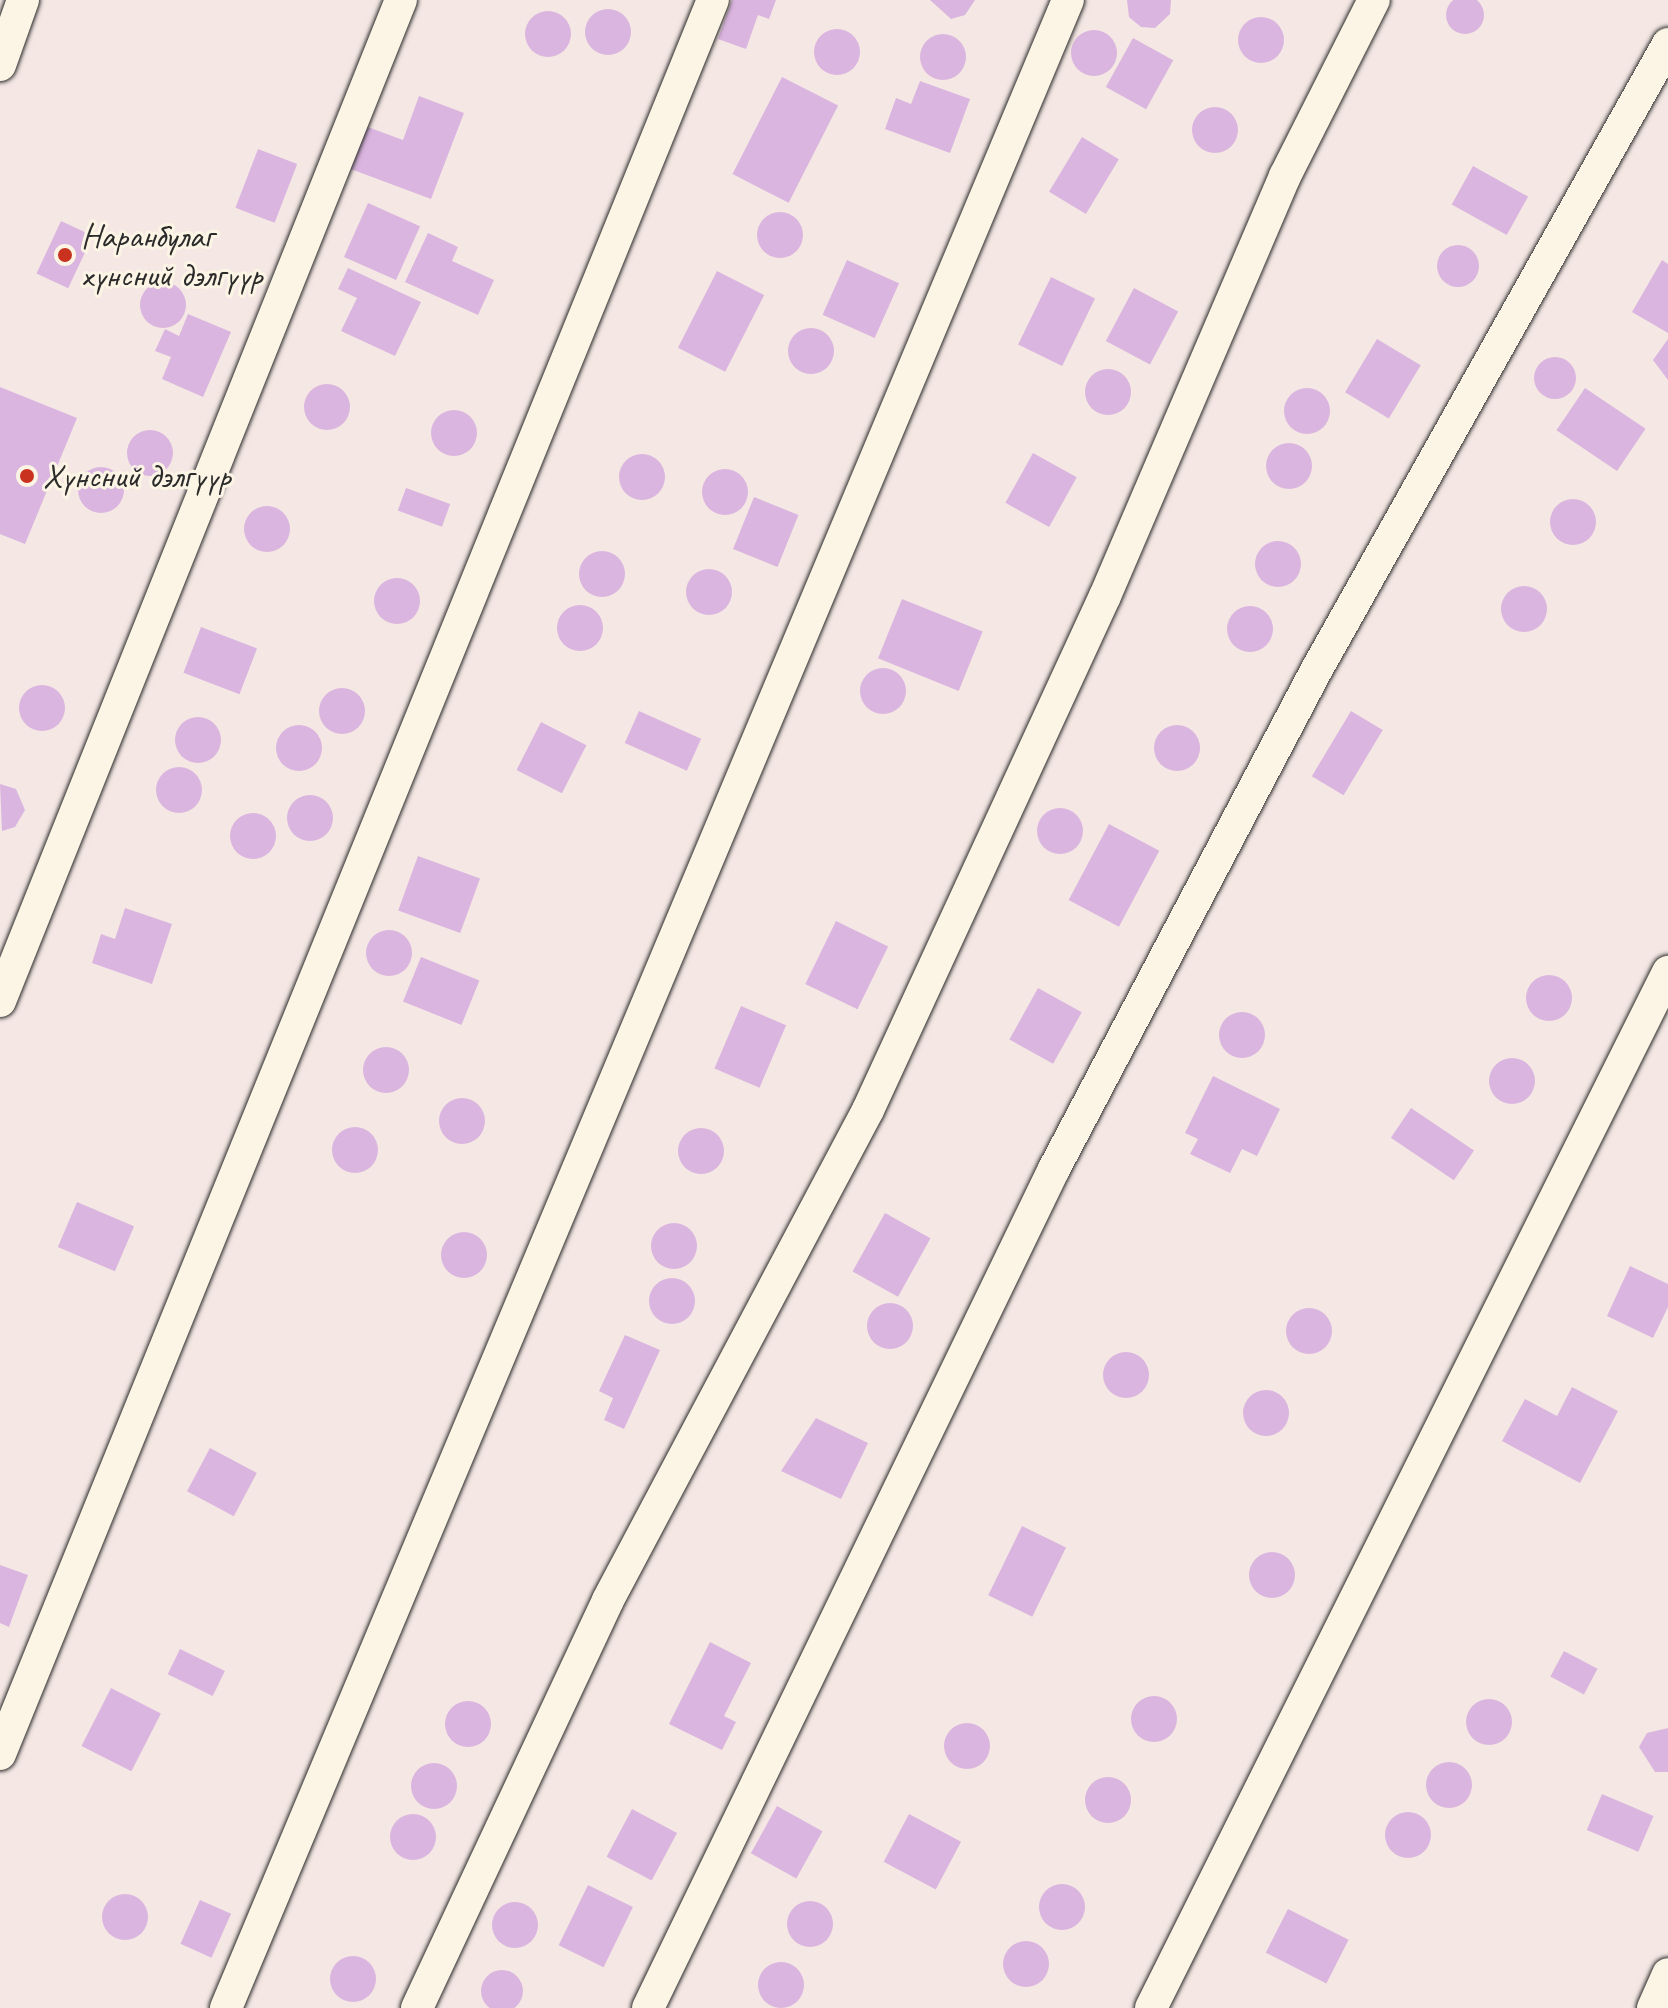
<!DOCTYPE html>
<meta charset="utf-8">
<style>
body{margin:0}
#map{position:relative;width:1668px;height:2008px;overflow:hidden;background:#f5e8e4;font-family:Caveat,sans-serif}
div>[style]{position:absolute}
.building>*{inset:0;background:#dab5df;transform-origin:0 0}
.round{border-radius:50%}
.roads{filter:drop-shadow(0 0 2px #2b2b2b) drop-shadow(0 0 2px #2b2b2b)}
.street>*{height:32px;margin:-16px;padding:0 16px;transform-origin:16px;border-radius:16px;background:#fcf5e5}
.dots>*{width:22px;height:22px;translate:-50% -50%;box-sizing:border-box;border:4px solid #fcf5e5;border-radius:50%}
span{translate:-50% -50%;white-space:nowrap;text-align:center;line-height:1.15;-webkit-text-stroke:6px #fcf5e5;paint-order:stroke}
.poi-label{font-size:34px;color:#2b2b2b}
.left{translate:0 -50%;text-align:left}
</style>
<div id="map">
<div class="building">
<div class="round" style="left:1446px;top:-4px;width:38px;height:38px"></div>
<div style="clip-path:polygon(732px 0,776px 0,769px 19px,758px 15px,746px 49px,718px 39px)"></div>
<div style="clip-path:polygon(930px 0,975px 0,965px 15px,951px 19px)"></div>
<div style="clip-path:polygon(1127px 0,1171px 0,1170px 14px,1155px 28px,1141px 27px,1129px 17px)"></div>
<div class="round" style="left:585px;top:9px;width:46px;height:46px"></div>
<div class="round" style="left:525px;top:11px;width:46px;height:46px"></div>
<div class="round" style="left:1238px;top:17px;width:46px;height:46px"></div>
<div class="round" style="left:814px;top:29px;width:46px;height:46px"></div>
<div class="round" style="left:1071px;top:30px;width:46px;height:46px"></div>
<div class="round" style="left:920px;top:34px;width:46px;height:46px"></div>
<div style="left:1133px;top:38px;width:46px;height:56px;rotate:29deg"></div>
<div style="left:782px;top:77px;width:63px;height:109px;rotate:27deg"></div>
<div style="clip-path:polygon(920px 81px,970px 99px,950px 153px,885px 129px,896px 98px,911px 104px)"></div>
<div style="clip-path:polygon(419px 96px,464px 113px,431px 199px,348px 168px,365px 126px,403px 140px)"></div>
<div class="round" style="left:1192px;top:107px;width:46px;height:46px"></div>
<div style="left:1082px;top:137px;width:43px;height:64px;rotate:31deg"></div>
<div style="left:258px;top:149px;width:42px;height:63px;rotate:21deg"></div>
<div style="left:1473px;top:166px;width:63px;height:44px;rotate:29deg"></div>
<div style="left:368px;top:203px;width:57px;height:59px;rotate:24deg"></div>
<div class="round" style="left:757px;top:212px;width:46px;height:46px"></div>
<div style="left:61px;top:221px;width:35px;height:58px;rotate:25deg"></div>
<div style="clip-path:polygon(428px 233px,458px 247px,452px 261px,494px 280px,478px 315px,405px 282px)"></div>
<div class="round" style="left:1437px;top:245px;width:42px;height:42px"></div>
<div style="left:847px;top:260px;width:57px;height:60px;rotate:24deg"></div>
<div style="clip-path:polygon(1662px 260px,1668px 264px,1668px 333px,1632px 312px)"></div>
<div style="clip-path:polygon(348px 268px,421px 302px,395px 356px,341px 331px,357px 298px,338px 289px)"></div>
<div style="left:717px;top:271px;width:53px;height:86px;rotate:27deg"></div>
<div style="left:1051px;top:277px;width:49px;height:75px;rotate:26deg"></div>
<div class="round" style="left:140px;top:282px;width:46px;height:46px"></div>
<div style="left:1134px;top:288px;width:50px;height:60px;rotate:28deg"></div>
<div style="clip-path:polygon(188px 314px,231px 332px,203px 397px,162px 379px,171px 357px,155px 351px,165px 329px,179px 336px)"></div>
<div class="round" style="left:788px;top:328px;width:46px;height:46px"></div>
<div style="left:1377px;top:339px;width:51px;height:62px;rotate:31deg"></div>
<div style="clip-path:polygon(1668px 339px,1668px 380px,1653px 360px)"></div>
<div class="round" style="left:1534px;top:357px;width:42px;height:42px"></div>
<div class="round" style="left:1085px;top:369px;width:46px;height:46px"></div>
<div class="round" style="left:304px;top:384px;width:46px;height:46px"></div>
<div style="clip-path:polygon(0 387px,77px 418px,25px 544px,0 534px)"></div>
<div style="left:1585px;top:388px;width:73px;height:51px;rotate:34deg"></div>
<div class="round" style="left:1284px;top:388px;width:46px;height:46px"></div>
<div class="round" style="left:431px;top:410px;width:46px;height:46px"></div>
<div class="round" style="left:127px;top:430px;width:46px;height:46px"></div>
<div class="round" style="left:1266px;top:443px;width:46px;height:46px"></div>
<div style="left:1033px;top:453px;width:50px;height:57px;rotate:29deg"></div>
<div class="round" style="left:619px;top:454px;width:46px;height:46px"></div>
<div class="round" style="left:78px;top:467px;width:46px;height:46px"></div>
<div class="round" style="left:702px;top:469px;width:46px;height:46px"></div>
<div style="left:406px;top:488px;width:47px;height:24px;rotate:20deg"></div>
<div style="left:754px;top:497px;width:48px;height:56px;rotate:22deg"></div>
<div class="round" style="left:1550px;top:499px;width:46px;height:46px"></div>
<div class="round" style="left:244px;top:506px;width:46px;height:46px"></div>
<div class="round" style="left:1255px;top:541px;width:46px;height:46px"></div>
<div class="round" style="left:579px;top:551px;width:46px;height:46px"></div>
<div class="round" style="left:686px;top:569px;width:46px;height:46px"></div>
<div class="round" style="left:374px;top:578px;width:46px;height:46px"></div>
<div class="round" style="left:1501px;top:586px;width:46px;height:46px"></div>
<div style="left:902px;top:599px;width:87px;height:64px;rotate:22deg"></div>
<div class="round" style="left:557px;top:605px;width:46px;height:46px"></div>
<div class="round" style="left:1227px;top:606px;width:46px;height:46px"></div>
<div style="left:201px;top:627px;width:60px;height:49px;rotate:21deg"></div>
<div class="round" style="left:860px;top:668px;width:46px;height:46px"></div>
<div class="round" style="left:19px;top:685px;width:46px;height:46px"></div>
<div class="round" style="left:319px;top:688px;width:46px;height:46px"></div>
<div style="left:639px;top:711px;width:68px;height:35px;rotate:24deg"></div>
<div style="left:1351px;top:711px;width:37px;height:76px;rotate:31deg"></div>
<div class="round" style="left:175px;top:717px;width:46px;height:46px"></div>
<div style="left:541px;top:722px;width:51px;height:54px;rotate:27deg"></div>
<div class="round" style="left:1154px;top:725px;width:46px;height:46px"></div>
<div class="round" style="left:276px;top:725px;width:46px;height:46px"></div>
<div class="round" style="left:156px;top:767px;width:46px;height:46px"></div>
<div style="clip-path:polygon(0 784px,16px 789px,25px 810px,15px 827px,2px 831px)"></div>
<div class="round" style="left:287px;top:795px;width:46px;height:46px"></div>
<div class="round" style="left:1037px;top:808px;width:46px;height:46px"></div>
<div class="round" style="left:230px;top:813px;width:46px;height:46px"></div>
<div style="left:1109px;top:824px;width:57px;height:86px;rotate:28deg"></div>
<div style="left:418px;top:856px;width:66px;height:58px;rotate:20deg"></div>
<div style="clip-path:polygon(125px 908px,172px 924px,152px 984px,92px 963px,101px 934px,115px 939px)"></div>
<div style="left:836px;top:921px;width:58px;height:70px;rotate:26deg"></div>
<div class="round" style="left:366px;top:930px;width:46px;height:46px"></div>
<div style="left:421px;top:957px;width:63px;height:48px;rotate:22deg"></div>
<div class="round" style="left:1526px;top:975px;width:46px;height:46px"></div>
<div style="left:1038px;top:988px;width:50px;height:59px;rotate:29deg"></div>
<div style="left:741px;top:1006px;width:49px;height:68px;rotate:23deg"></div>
<div class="round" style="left:1219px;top:1012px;width:46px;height:46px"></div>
<div class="round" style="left:363px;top:1047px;width:46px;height:46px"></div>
<div class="round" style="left:1489px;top:1058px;width:46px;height:46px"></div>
<div style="clip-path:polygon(1213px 1076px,1280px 1109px,1257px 1156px,1242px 1149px,1230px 1173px,1190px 1154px,1198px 1139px,1185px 1133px)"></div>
<div class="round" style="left:439px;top:1098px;width:46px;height:46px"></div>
<div style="left:1411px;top:1108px;width:76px;height:36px;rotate:34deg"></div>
<div class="round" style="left:332px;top:1127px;width:46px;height:46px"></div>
<div class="round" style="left:678px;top:1128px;width:46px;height:46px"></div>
<div style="left:77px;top:1202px;width:62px;height:49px;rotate:23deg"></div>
<div style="left:885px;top:1213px;width:52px;height:67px;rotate:29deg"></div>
<div class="round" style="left:651px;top:1223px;width:46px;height:46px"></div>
<div class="round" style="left:441px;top:1232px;width:46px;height:46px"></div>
<div style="clip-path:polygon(1630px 1266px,1668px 1284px,1668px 1307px,1653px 1338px,1607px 1316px)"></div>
<div class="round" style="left:649px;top:1278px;width:46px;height:46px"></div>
<div class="round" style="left:867px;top:1303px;width:46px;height:46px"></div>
<div class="round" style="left:1286px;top:1308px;width:46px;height:46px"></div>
<div style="clip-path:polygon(625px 1335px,660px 1350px,624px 1429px,604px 1420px,613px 1398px,599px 1391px)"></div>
<div class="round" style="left:1103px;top:1352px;width:46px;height:46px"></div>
<div style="clip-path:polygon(1572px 1387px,1618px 1411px,1580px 1483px,1502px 1441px,1525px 1399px,1557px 1416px)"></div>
<div class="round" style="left:1243px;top:1390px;width:46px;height:46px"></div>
<div style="clip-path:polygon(816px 1418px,868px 1443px,841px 1499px,781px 1471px)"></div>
<div style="left:210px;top:1448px;width:53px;height:49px;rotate:28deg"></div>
<div style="left:1022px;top:1526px;width:49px;height:77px;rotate:26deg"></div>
<div class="round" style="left:1249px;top:1552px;width:46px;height:46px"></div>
<div style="clip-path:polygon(0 1565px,28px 1575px,9px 1627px,0 1623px)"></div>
<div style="clip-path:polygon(710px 1642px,751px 1663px,724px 1716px,736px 1722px,722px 1750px,669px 1724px)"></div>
<div style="left:180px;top:1649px;width:50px;height:28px;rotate:26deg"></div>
<div style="left:1564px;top:1651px;width:38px;height:29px;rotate:28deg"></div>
<div style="left:111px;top:1688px;width:56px;height:65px;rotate:27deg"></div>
<div class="round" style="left:1131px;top:1696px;width:46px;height:46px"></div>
<div class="round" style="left:1466px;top:1699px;width:46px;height:46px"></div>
<div class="round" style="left:445px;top:1701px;width:46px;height:46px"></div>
<div class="round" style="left:944px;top:1723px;width:46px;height:46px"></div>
<div style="clip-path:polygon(1668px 1728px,1668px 1772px,1655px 1772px,1639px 1747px,1647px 1733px)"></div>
<div class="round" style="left:1426px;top:1762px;width:46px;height:46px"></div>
<div class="round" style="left:411px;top:1763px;width:46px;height:46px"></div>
<div class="round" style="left:1085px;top:1777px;width:46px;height:46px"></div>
<div style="left:1602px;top:1794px;width:56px;height:39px;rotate:23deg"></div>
<div style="left:777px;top:1806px;width:52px;height:54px;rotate:29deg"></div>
<div style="left:632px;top:1809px;width:51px;height:54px;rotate:28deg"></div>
<div class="round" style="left:1385px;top:1812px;width:46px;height:46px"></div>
<div style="left:909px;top:1814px;width:59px;height:54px;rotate:28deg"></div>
<div class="round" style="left:390px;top:1814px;width:46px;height:46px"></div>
<div class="round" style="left:1039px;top:1884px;width:46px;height:46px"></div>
<div style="left:588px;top:1885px;width:50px;height:67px;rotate:26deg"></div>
<div class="round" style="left:102px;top:1894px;width:46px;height:46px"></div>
<div style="left:200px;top:1900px;width:34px;height:48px;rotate:24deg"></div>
<div class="round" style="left:787px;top:1901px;width:46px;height:46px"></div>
<div class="round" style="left:492px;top:1902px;width:46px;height:46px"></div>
<div style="left:1288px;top:1909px;width:68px;height:49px;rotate:27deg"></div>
<div class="round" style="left:1003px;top:1941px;width:46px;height:46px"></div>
<div class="round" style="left:330px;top:1956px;width:46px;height:46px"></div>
<div class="round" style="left:758px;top:1962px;width:46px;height:46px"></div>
<div class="round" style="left:481px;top:1970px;width:42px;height:42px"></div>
</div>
<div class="roads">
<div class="street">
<div style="left:0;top:65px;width:69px;rotate:-70.5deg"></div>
<div style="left:0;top:1001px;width:1078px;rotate:-68.17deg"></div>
<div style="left:0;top:1754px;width:1893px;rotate:-67.88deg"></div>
<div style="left:226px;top:2008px;width:2177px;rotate:-67.25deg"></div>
<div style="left:417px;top:2008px;width:450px;rotate:-64.9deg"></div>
<div style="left:608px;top:1600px;width:555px;rotate:-62.05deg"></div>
<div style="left:868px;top:1110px;width:566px;rotate:-65.25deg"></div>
<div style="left:1105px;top:596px;width:457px;rotate:-66.8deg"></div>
<div style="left:1285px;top:176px;width:197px;rotate:-63.2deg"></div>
<div style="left:648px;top:2008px;width:932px;rotate:-64.18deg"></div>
<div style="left:1054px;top:1169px;width:565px;rotate:-62.26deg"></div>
<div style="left:1317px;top:669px;width:717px;rotate:-60.68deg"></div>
<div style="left:1151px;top:2008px;width:1158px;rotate:-63.48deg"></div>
<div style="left:1653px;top:2008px;width:37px;rotate:-66deg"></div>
</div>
</div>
<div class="dots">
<div style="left:65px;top:255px;background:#c8321e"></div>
<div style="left:27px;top:476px;background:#c8321e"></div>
</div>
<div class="poi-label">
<span class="left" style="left:81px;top:255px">Наранбулаг<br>хүнсний дэлгүүр</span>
<span class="left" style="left:43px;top:476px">Хүнсний дэлгүүр</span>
</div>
</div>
